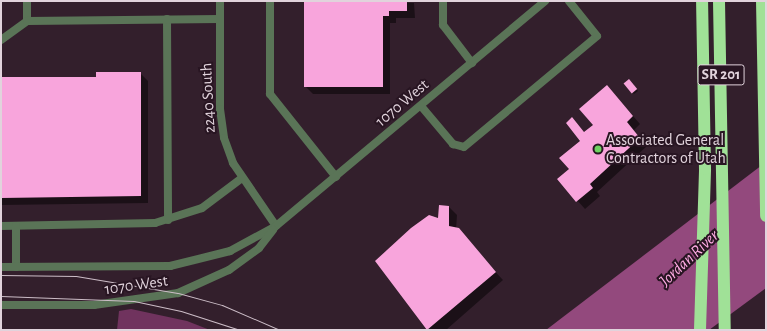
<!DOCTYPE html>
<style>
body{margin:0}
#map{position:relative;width:767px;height:331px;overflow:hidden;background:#331f2c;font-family:"Alegreya Sans",sans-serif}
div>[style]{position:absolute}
.green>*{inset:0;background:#70335e}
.water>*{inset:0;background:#93497d}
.shadow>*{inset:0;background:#0007}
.building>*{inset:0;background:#f8a5dc;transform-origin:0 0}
.lane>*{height:8px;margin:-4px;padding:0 4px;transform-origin:4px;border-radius:4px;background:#5a7457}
.street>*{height:8px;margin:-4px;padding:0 4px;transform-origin:4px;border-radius:4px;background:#5a7457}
.highway>*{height:12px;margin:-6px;padding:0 6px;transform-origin:6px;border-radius:6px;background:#a0e197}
.tram>*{height:1px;margin:-0.5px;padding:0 0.5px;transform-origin:0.5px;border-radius:0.5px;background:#ccbdc7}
.dots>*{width:11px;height:11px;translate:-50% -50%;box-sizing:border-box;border:2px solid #281522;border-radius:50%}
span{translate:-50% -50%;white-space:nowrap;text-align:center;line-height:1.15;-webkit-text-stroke:4px #281522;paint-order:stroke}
.shield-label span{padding:1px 3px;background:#281522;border:1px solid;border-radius:3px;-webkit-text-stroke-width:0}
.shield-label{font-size:15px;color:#e1d3dc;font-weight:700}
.street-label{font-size:16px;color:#e1d3dc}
.poi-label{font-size:16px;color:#e1d3dc}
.left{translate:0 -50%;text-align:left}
.water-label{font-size:17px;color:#feabe3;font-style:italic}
.frame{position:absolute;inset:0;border:2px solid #e1d3dc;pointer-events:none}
</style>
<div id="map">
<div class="green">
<div style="clip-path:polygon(131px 309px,187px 321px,210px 330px,117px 330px,119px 311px)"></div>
</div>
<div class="water">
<div style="clip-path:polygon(766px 162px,766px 288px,709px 330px,546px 330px)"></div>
</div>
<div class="shadow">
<div style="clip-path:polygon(305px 1px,414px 3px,415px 18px,396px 18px,396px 23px,390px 23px,390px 94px,313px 94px,305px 86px)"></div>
<div style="clip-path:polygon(140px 73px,148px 81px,148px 203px,1px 205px,1px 78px,97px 78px)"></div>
<div style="clip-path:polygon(630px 82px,638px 91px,634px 94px,632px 92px)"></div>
<div style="clip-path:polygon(607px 86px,640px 124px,634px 130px,647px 146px,597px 192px,600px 196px,585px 209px,558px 179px,570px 169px,581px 141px,572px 119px,585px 133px,594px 125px)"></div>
<div style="clip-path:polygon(449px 207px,457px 215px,456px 230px,503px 280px,446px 330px,429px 330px,377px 261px,439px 219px)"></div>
</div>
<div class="building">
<div style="clip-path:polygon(304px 1px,407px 1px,407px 11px,389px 11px,389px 16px,383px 16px,383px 87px,304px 87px)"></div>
<div style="clip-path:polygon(96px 72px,141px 72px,141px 196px,1px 198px,1px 77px,96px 77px)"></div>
<div style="left:629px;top:79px;width:13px;height:7px;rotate:51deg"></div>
<div style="clip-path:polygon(607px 85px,633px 116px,627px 122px,640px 138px,590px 184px,593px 188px,576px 202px,557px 179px,569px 169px,559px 158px,580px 141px,566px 123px,572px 117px,584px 132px,593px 125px,579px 109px)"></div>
<div style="clip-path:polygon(439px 205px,449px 206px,449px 226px,459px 228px,496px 272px,427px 330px,375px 261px,411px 228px,429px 215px,438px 218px)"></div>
</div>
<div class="lane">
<div style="left:27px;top:1px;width:20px;rotate:90deg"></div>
<div style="left:270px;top:1px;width:93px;rotate:90deg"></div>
<div style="left:270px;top:94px;width:106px;rotate:51.5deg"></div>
<div style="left:443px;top:1px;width:24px;rotate:90deg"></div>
<div style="left:443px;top:25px;width:48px;rotate:52.7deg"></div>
<div style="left:167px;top:19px;width:201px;rotate:89.7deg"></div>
<div style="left:1px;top:40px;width:32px;rotate:-36deg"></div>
<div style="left:27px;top:21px;width:193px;rotate:-0.6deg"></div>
<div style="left:421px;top:106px;width:50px;rotate:49.9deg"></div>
<div style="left:453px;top:144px;width:11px;rotate:15deg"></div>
<div style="left:464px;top:147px;width:173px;rotate:-39.8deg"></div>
<div style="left:597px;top:36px;width:45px;rotate:-128.7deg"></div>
<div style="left:1px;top:226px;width:154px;rotate:-1.1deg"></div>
<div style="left:155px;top:223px;width:49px;rotate:-17.7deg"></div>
<div style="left:202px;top:208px;width:50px;rotate:-36.9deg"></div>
<div style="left:16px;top:267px;width:41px;rotate:-90deg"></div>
</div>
<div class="street">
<div style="left:220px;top:1px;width:108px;rotate:90deg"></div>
<div style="left:220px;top:109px;width:29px;rotate:82deg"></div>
<div style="left:224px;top:138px;width:27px;rotate:70deg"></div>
<div style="left:233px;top:163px;width:76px;rotate:55.7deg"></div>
<div style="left:1px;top:267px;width:169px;rotate:-0.3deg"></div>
<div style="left:170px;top:266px;width:62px;rotate:-14deg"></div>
<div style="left:230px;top:251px;width:52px;rotate:-28.5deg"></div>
<div style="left:276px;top:226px;width:351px;rotate:-39.9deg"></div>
<div style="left:1px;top:305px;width:93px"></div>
<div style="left:94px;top:305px;width:85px;rotate:-8.1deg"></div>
<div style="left:178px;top:293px;width:56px;rotate:-24.3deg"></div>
<div style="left:229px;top:270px;width:37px;rotate:-36deg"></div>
<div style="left:259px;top:248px;width:23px;rotate:-52deg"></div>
</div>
<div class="highway">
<div style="left:719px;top:1px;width:329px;rotate:89deg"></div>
<div style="left:762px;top:1px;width:215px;rotate:88.9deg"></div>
<div style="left:700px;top:330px;width:161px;rotate:-88.2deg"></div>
<div style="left:705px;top:169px;width:168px;rotate:-91deg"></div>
</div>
<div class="tram">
<div style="left:1px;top:275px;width:75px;rotate:0.8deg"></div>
<div style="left:76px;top:276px;width:103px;rotate:9.5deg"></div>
<div style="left:178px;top:293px;width:46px;rotate:15.3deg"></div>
<div style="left:222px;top:305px;width:63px;rotate:23.3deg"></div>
<div style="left:1px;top:296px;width:133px;rotate:2.2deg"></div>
<div style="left:134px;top:301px;width:48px;rotate:12deg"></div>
<div style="left:181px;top:311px;width:62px;rotate:17.9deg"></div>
</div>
<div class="dots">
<div style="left:598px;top:149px;background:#6ed361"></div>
</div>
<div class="shield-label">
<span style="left:721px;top:75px">SR 201</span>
</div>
<div class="street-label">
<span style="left:208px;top:98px;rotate:-93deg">2240 South</span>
<span style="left:402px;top:103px;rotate:-40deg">1070 West</span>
<span style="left:136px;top:285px;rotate:-8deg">1070 West</span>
</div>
<div class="poi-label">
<span class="left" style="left:606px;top:149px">Associated General<br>Contractors of Utah</span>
</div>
<div class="water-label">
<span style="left:689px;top:258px;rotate:-43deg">Jordan River</span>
</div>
<div class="frame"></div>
</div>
